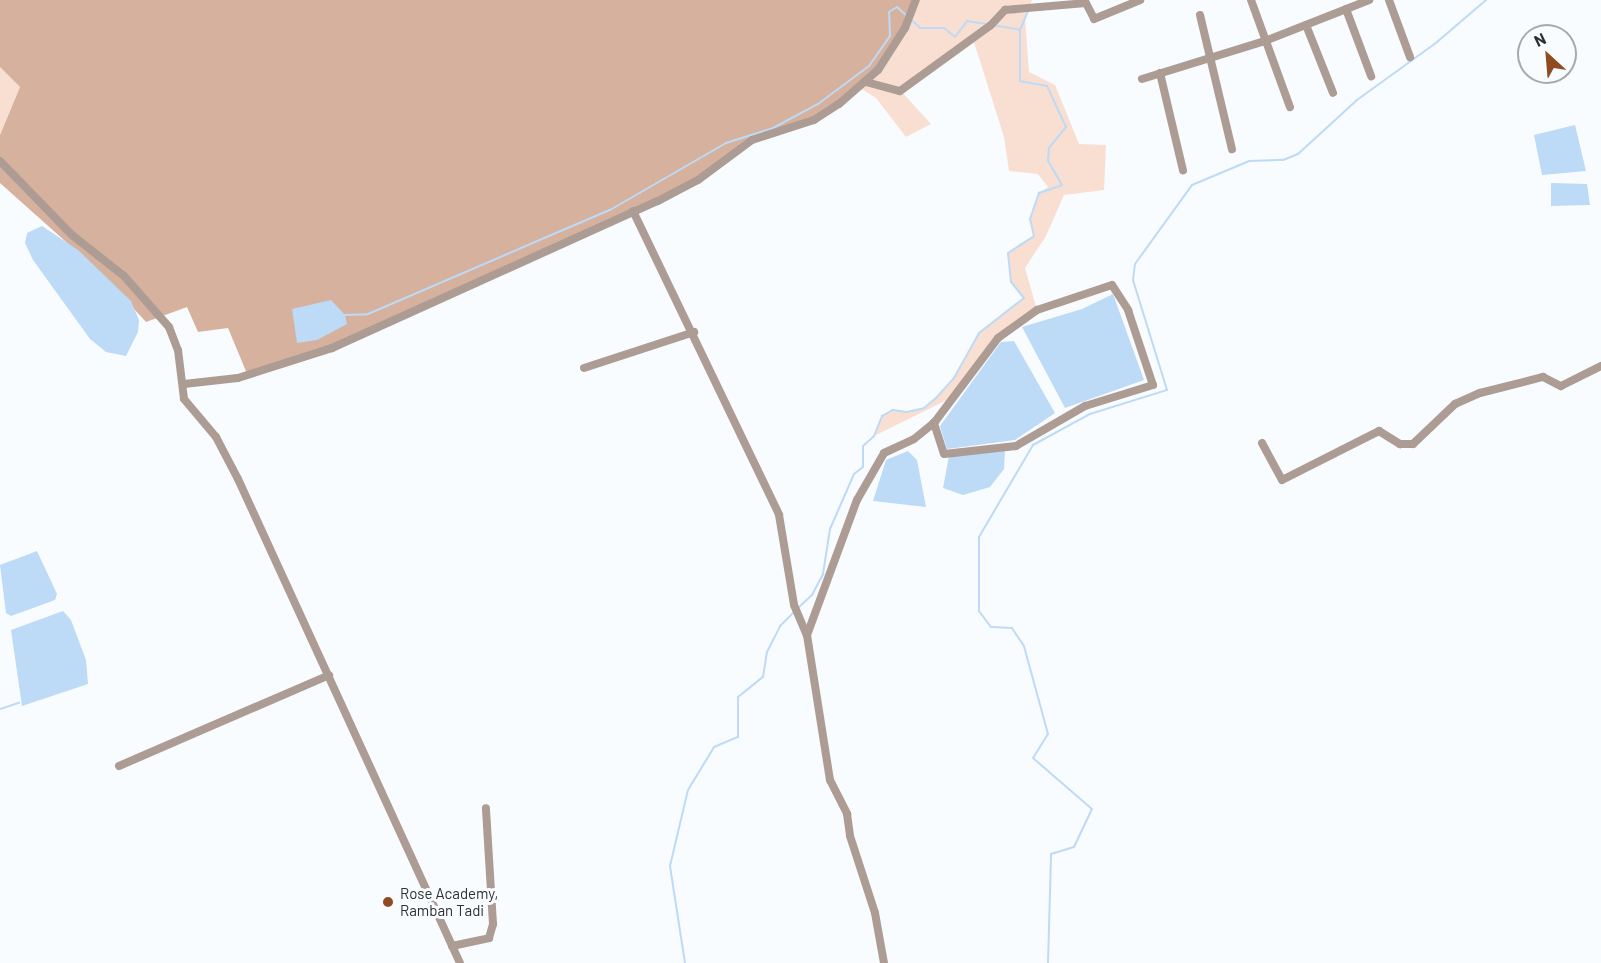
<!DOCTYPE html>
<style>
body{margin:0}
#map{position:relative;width:1601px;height:963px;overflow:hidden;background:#f8fcff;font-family:Barlow,sans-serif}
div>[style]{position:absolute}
.green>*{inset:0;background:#f9dfd1}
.forest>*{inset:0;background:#d5b19e}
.water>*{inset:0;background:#bddaf6}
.stream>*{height:2px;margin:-1px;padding:0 1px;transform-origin:1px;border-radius:1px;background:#bddaf6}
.street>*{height:8px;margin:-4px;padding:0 4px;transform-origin:4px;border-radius:4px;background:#ac9c94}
.dots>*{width:16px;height:16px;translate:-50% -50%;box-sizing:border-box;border:3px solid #f8fcff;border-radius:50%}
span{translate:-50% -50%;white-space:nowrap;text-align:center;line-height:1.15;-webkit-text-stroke:6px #f8fcff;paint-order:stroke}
.poi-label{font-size:15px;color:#2e2f30}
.left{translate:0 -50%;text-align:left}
.north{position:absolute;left:1517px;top:24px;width:60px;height:60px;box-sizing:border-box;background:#f8fcff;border:2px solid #a7aaac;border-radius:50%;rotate:334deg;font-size:16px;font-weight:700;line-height:24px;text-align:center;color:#2e2f30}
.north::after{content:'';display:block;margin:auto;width:21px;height:27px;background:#904b21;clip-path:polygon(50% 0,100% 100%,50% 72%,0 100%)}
</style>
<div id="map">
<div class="green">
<div style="clip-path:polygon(916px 0,1032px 0,1025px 18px,1029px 72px,1055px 85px,1079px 144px,1106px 145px,1104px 190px,1064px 195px,1046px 236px,1025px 268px,1037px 310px,998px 338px,955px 396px,874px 436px,882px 416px,893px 410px,907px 412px,924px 408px,936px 398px,953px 380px,979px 333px,1023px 299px,1011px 282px,1008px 253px,1034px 236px,1030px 219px,1039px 193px,1048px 187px,1038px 174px,1009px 171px,1004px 137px,973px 39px,901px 91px,931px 124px,906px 137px,876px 98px,860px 88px)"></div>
<div style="clip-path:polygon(0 67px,20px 87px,0 135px)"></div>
</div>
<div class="forest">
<div style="clip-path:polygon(0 0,916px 0,878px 70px,814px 120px,752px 140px,698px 180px,374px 329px,248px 376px,228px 328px,198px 332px,187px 307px,146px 322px,102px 274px,0 183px,0 135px,20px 87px,0 67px)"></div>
</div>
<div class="water">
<div style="clip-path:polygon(1575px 125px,1586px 171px,1542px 175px,1534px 135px)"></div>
<div style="clip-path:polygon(1551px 183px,1587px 184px,1590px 205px,1551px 206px)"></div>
<div style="clip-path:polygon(42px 226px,78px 250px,131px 301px,139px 320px,138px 332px,126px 356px,106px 352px,90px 339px,33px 260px,25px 243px,27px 233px)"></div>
<div style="clip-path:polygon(1113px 294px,1144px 380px,1065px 408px,1022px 327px,1082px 309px)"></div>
<div style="clip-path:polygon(331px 300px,345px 315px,347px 324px,317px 340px,297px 343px,292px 309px)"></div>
<div style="clip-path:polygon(1014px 341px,1055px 413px,1015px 440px,947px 449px,940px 426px,1001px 342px)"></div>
<div style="clip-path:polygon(908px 451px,917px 460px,926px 507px,873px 501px,886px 460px)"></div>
<div style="clip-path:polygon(1005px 451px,1004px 469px,990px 487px,963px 495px,943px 488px,949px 456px)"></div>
<div style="clip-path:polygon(37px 551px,57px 594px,55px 600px,11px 616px,6px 613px,0 565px)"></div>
<div style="clip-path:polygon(63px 611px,71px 620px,86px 660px,88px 684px,22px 706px,11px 630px)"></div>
</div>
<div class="stream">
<div style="left:993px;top:25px;width:27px;rotate:10deg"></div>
<div style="left:1020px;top:30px;width:21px;rotate:-67deg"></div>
<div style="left:345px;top:315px;width:23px;rotate:-2deg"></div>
<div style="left:368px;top:314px;width:263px;rotate:-23.3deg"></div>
<div style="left:610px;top:210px;width:134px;rotate:-30deg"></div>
<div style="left:726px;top:143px;width:49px;rotate:-17.7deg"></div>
<div style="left:773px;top:128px;width:51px;rotate:-28.1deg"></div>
<div style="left:818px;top:104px;width:64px;rotate:-36.7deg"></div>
<div style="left:869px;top:66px;width:37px;rotate:-55deg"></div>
<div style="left:890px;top:36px;width:24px;rotate:-92deg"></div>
<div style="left:889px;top:12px;width:9px;rotate:-32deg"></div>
<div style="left:897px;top:7px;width:31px;rotate:42deg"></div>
<div style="left:920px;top:28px;width:24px"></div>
<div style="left:944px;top:28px;width:14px;rotate:39deg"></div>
<div style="left:955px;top:37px;width:20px;rotate:-53deg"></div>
<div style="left:967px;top:21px;width:20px;rotate:9deg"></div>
<div style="left:798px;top:608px;width:19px;rotate:-43deg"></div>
<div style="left:812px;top:595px;width:24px;rotate:-62deg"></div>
<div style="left:823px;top:574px;width:46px;rotate:-81.2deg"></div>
<div style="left:830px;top:529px;width:60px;rotate:-66.4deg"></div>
<div style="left:854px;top:474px;width:11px;rotate:-38deg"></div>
<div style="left:863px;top:467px;width:21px;rotate:-90deg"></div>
<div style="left:863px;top:446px;width:15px;rotate:-42deg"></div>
<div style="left:874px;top:436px;width:22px;rotate:-68deg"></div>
<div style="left:882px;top:416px;width:13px;rotate:-29deg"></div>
<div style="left:893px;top:410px;width:14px;rotate:8deg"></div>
<div style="left:907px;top:412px;width:17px;rotate:-13deg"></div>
<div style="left:924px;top:408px;width:16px;rotate:-40deg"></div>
<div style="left:936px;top:398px;width:27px;rotate:-48deg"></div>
<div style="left:954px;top:378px;width:51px;rotate:-60.9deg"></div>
<div style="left:979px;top:333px;width:57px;rotate:-37.9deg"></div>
<div style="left:1024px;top:298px;width:21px;rotate:-129deg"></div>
<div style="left:1011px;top:282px;width:29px;rotate:-96deg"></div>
<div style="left:1008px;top:253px;width:31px;rotate:-33deg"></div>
<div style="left:1034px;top:236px;width:17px;rotate:-103deg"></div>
<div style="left:1030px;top:219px;width:28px;rotate:-71deg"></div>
<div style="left:1039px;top:193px;width:24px;rotate:-19deg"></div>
<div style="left:1062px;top:185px;width:28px;rotate:-120deg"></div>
<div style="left:1048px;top:161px;width:13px;rotate:-86deg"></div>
<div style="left:1049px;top:148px;width:27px;rotate:-51deg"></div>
<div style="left:1066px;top:127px;width:45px;rotate:-114.9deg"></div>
<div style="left:1047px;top:86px;width:27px;rotate:-170deg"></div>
<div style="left:1020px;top:81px;width:51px;rotate:-90deg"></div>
<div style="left:0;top:709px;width:20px;rotate:-18deg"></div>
<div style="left:685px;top:963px;width:98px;rotate:-98.8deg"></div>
<div style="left:670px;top:866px;width:78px;rotate:-76.7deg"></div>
<div style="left:688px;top:790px;width:50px;rotate:-58.8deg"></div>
<div style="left:714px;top:747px;width:26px;rotate:-23deg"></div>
<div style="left:738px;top:737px;width:40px;rotate:-90deg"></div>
<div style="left:738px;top:697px;width:32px;rotate:-39deg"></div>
<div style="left:763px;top:677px;width:25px;rotate:-81deg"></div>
<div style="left:767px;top:652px;width:29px;rotate:-63deg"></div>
<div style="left:780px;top:626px;width:20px;rotate:-45deg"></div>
<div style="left:1048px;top:963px;width:109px;rotate:-88.4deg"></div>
<div style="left:1051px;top:854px;width:24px;rotate:-17deg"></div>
<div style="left:1074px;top:847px;width:42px;rotate:-64.7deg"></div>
<div style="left:1092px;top:809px;width:78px;rotate:-139.2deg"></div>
<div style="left:1033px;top:758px;width:28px;rotate:-58deg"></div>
<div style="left:1048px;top:734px;width:91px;rotate:-105.3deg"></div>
<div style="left:1024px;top:646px;width:22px;rotate:-124deg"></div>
<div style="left:1012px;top:628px;width:21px;rotate:-177deg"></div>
<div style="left:991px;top:627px;width:20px;rotate:-127deg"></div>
<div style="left:979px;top:611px;width:74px;rotate:-90deg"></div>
<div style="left:979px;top:537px;width:107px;rotate:-59.6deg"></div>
<div style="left:1033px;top:445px;width:65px;rotate:-28.5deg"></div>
<div style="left:1090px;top:414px;width:81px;rotate:-17.3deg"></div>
<div style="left:1167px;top:390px;width:115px;rotate:-107.2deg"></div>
<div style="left:1133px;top:280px;width:16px;rotate:-83deg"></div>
<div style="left:1135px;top:264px;width:97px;rotate:-54.2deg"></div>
<div style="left:1192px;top:185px;width:62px;rotate:-22.8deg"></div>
<div style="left:1249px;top:161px;width:34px;rotate:-2deg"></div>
<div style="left:1283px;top:160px;width:16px;rotate:-22deg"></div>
<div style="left:1298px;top:154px;width:80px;rotate:-42.5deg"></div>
<div style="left:1357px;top:100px;width:99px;rotate:-35.9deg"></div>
<div style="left:1437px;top:42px;width:65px;rotate:-40.6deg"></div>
</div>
<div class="street">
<div style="left:1251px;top:0;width:114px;rotate:70deg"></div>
<div style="left:1389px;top:0;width:61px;rotate:69.8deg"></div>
<div style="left:1346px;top:9px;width:72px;rotate:69.5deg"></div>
<div style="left:1200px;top:15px;width:138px;rotate:76.6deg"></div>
<div style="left:1306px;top:25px;width:73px;rotate:68.3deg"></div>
<div style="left:1160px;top:73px;width:100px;rotate:76.7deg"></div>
<div style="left:1142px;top:79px;width:129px;rotate:-17.2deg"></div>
<div style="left:1265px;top:41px;width:112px;rotate:-21.5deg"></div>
<div style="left:866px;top:82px;width:35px;rotate:15deg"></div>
<div style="left:900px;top:91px;width:112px;rotate:-36deg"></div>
<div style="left:991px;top:25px;width:21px;rotate:-47deg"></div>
<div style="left:1005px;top:10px;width:81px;rotate:-4.9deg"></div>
<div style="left:1086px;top:3px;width:18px;rotate:63deg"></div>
<div style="left:1094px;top:19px;width:50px;rotate:-22.4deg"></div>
<div style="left:0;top:161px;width:103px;rotate:45.8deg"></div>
<div style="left:72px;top:235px;width:66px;rotate:38.3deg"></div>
<div style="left:124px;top:276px;width:68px;rotate:48.6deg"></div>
<div style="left:169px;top:327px;width:25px;rotate:69deg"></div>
<div style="left:178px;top:350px;width:49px;rotate:83deg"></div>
<div style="left:184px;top:399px;width:50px;rotate:49.9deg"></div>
<div style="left:216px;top:437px;width:47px;rotate:62.4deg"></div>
<div style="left:238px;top:479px;width:532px;rotate:65.36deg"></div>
<div style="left:633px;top:211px;width:337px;rotate:64.3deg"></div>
<div style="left:779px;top:515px;width:91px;rotate:80.5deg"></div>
<div style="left:794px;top:605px;width:33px;rotate:67deg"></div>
<div style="left:807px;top:635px;width:147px;rotate:81deg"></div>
<div style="left:830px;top:780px;width:38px;rotate:63deg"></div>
<div style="left:847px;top:814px;width:22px;rotate:82deg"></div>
<div style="left:850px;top:836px;width:81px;rotate:72deg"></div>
<div style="left:875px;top:913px;width:51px;rotate:79.8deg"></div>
<div style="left:584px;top:368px;width:116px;rotate:-18.1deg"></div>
<div style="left:184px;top:384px;width:54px;rotate:-6.3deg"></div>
<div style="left:238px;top:378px;width:99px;rotate:-17.7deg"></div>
<div style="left:332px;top:348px;width:358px;rotate:-24.3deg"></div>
<div style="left:658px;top:201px;width:45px;rotate:-27.7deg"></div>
<div style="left:698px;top:180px;width:67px;rotate:-36.5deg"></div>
<div style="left:752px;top:140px;width:65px;rotate:-17.9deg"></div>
<div style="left:814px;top:120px;width:30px;rotate:-33deg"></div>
<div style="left:839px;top:104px;width:52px;rotate:-41.1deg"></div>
<div style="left:878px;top:70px;width:50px;rotate:-57.3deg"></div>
<div style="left:905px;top:28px;width:30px;rotate:-69deg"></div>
<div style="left:1262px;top:443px;width:42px;rotate:61.6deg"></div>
<div style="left:1282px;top:480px;width:109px;rotate:-26.8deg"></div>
<div style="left:1379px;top:431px;width:25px;rotate:32deg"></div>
<div style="left:1400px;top:444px;width:13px"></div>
<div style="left:1413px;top:444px;width:58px;rotate:-43.6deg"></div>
<div style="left:1455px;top:404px;width:27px;rotate:-24deg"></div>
<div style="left:1480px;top:393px;width:65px;rotate:-14.3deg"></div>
<div style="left:1543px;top:377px;width:20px;rotate:27deg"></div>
<div style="left:1561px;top:386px;width:45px;rotate:-26.6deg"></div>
<div style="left:807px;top:635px;width:144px;rotate:-69.7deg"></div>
<div style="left:857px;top:500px;width:54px;rotate:-60.1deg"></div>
<div style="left:884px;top:453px;width:33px;rotate:-25deg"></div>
<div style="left:914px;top:439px;width:26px;rotate:-39deg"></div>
<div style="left:934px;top:423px;width:106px;rotate:-53deg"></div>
<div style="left:998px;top:338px;width:48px;rotate:-35.7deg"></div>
<div style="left:1037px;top:310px;width:79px;rotate:-18.4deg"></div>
<div style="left:1112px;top:285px;width:30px;rotate:57deg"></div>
<div style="left:1128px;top:310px;width:79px;rotate:71.6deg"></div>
<div style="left:1153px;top:385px;width:71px;rotate:162.8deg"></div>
<div style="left:1085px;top:406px;width:80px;rotate:149.9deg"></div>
<div style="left:1016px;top:446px;width:72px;rotate:173.7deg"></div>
<div style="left:944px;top:454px;width:33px;rotate:-108deg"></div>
<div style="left:119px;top:766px;width:229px;rotate:-23.4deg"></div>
<div style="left:452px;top:946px;width:38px;rotate:-12deg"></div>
<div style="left:489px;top:938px;width:15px;rotate:-74deg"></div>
<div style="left:493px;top:924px;width:116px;rotate:-93.5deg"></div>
</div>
<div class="dots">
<div style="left:388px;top:902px;background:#904b21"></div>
</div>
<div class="poi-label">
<span class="left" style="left:400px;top:902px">Rose Academy,<br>Ramban Tadi</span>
</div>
<div class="north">N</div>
</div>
